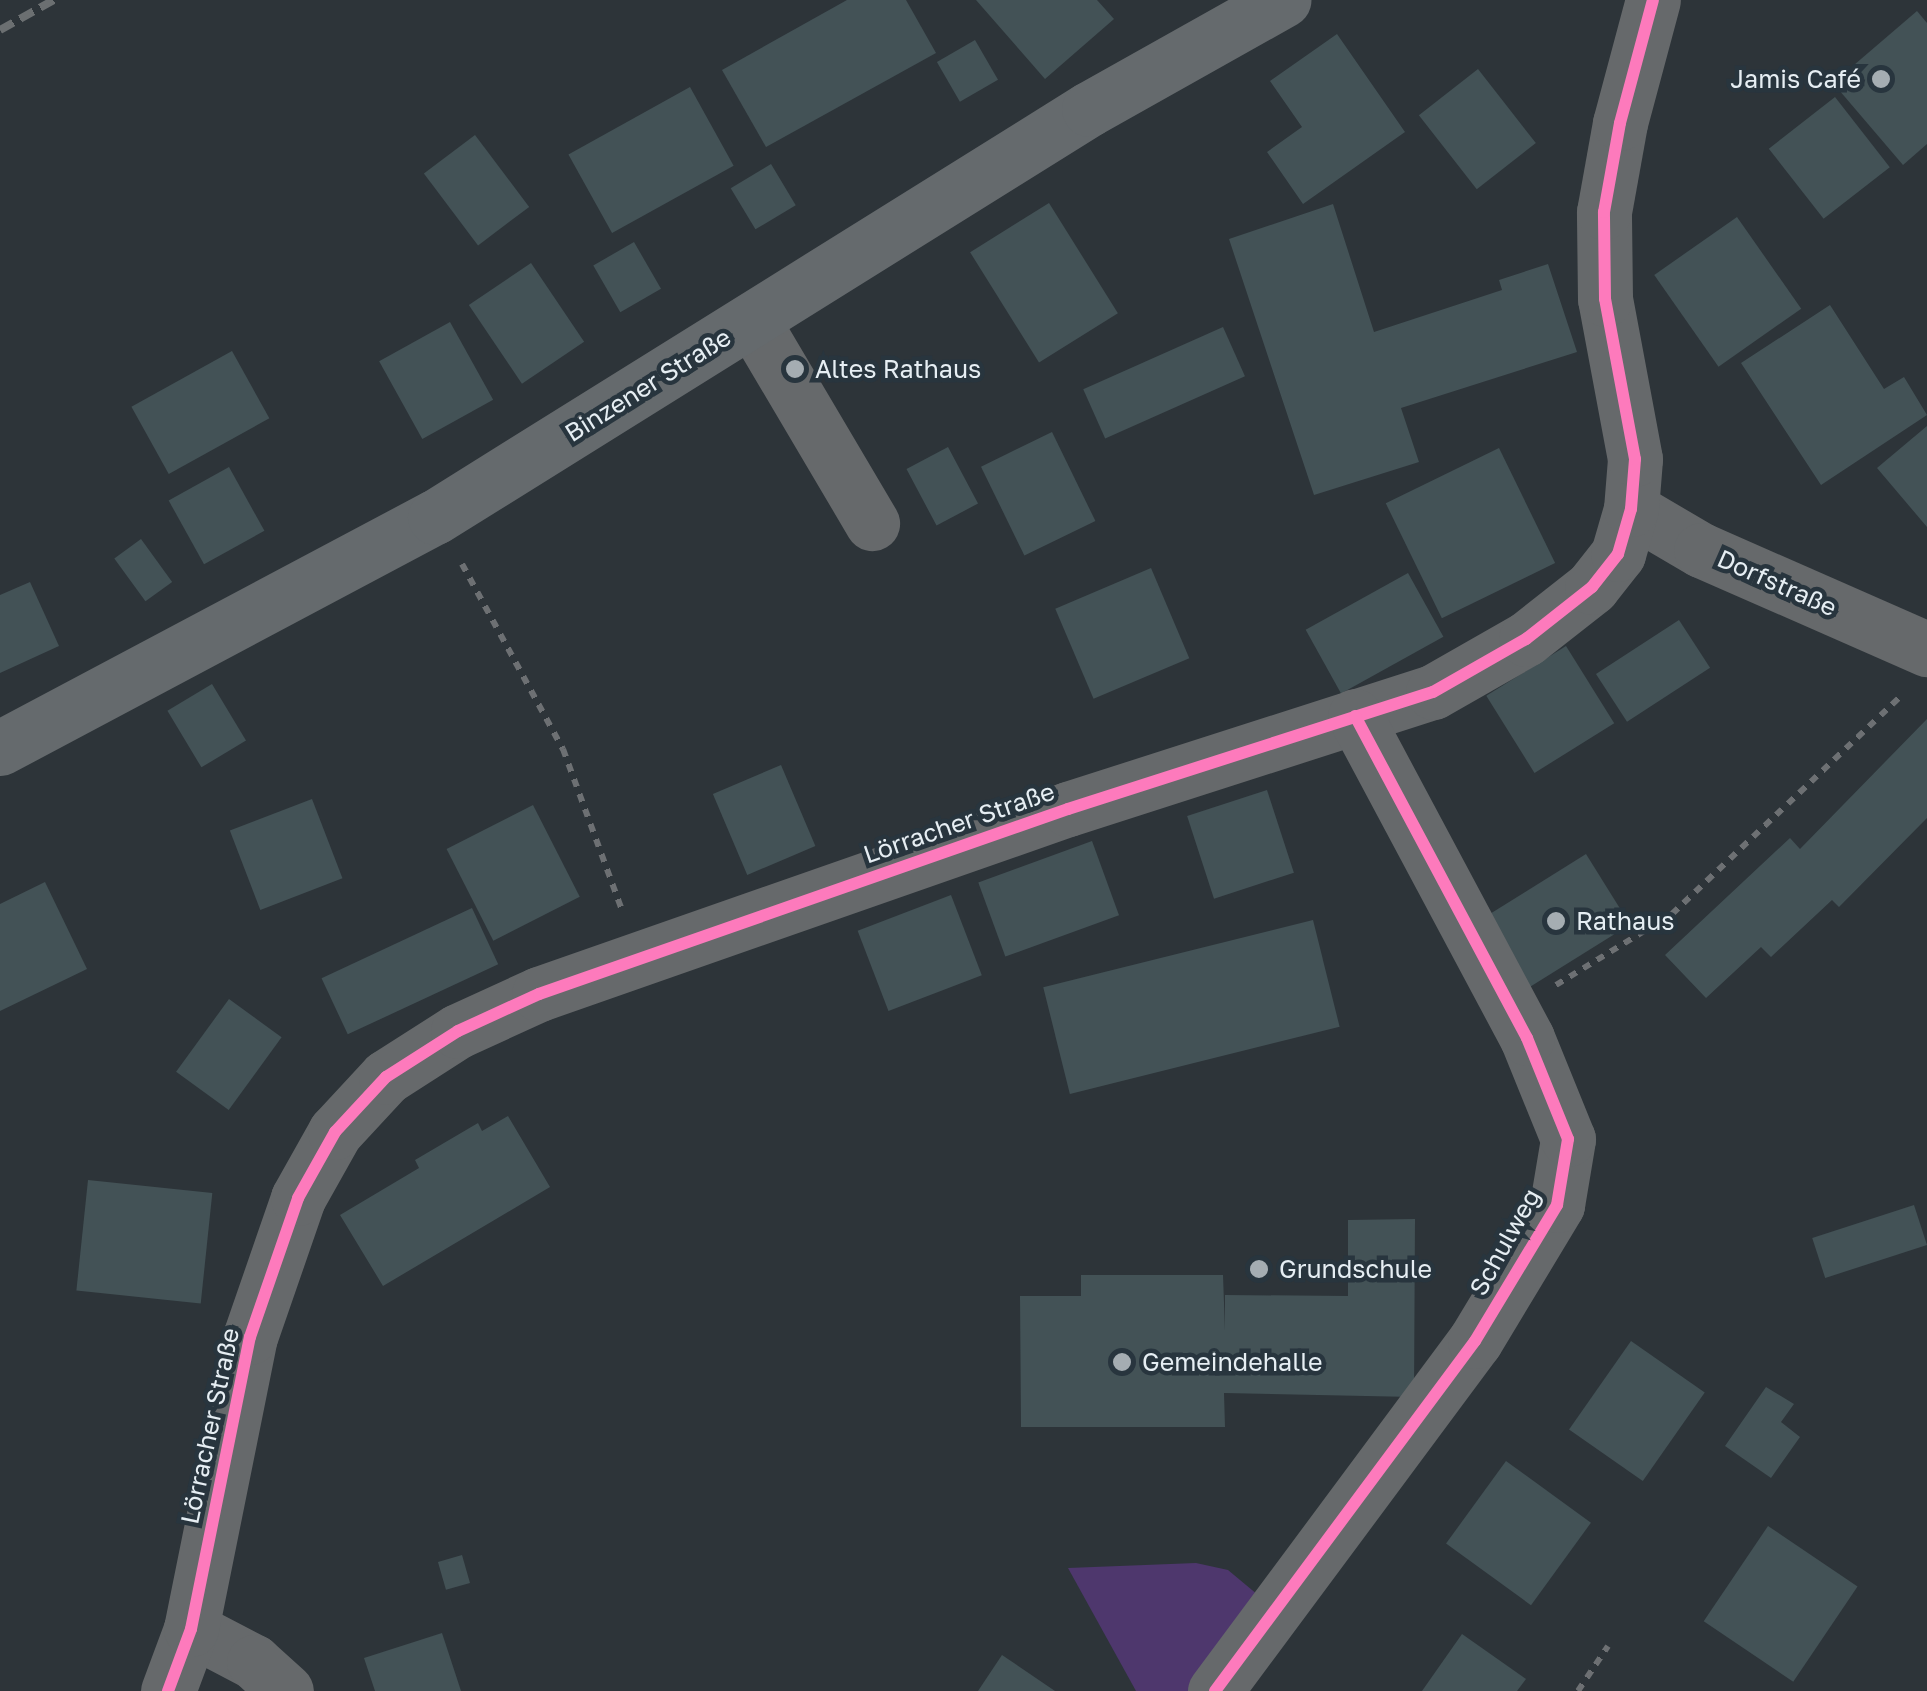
<!DOCTYPE html>
<meta charset="utf-8">
<style>
body{margin:0}
#map{position:relative;width:1927px;height:1691px;overflow:hidden;background:#2d3439;font-family:"Golos Text",sans-serif}
div>[style]{position:absolute}
.green>*{inset:0;background:#4e376d}
.building>*{inset:0;background:#435256;transform-origin:0 0}
.path>*{height:6px;margin-top:-3px;transform-origin:0;background:repeating-linear-gradient(90deg,#6d7073 0 8px,transparent 0 16px)}
.minor>*{height:55px;margin:-27.5px;padding:0 27.5px;transform-origin:27.5px;border-radius:27.5px;background:#66696b}
.major>*{height:55px;margin:-27.5px;padding:0 27.5px;transform-origin:27.5px;border-radius:27.5px;background:#656a6d}
.rail>*{height:8px;margin-top:-4px;transform-origin:0;background:repeating-linear-gradient(90deg,#6b6f71 0 15px,transparent 0 23px)}
.cycleway>*{height:12px;margin:-6px;padding:0 6px;transform-origin:6px;border-radius:6px;background:#fd7abc}
.dots>*{width:28px;height:28px;translate:-50% -50%;box-sizing:border-box;border:5px solid #28353e;border-radius:50%}
span{translate:-50% -50%;white-space:nowrap;text-align:center;line-height:1.15;-webkit-text-stroke:9px #28353e;paint-order:stroke}
.poi-label{font-size:25px;color:#e6eef3}
.right{translate:-100% -50%;text-align:right}
.left{translate:0 -50%;text-align:left}
.street-label{font-size:25px;color:#e6eef3}
</style>
<div id="map">
<div class="green">
<div style="clip-path:polygon(1196px 1563px,1228px 1570px,1258px 1595px,1191px 1691px,1136px 1691px,1068px 1568px)"></div>
</div>
<div class="building">
<div style="clip-path:polygon(847px 0,906px 0,936px 53px,766px 147px,722px 70px)"></div>
<div style="clip-path:polygon(976px 0,1097px 0,1114px 19px,1045px 79px)"></div>
<div style="clip-path:polygon(1917px 11px,1927px 23px,1927px 144px,1903px 165px,1833px 83px)"></div>
<div style="clip-path:polygon(1337px 34px,1405px 132px,1303px 204px,1267px 152px,1302px 127px,1270px 81px)"></div>
<div style="left:975px;top:40px;width:46px;height:44px;rotate:60deg"></div>
<div style="left:1478px;top:69px;width:94px;height:75px;rotate:52deg"></div>
<div style="left:690px;top:87px;width:90px;height:139px;rotate:61deg"></div>
<div style="left:1835px;top:97px;width:89px;height:84px;rotate:52deg"></div>
<div style="left:475px;top:135px;width:90px;height:64px;rotate:53deg"></div>
<div style="left:771px;top:164px;width:48px;height:47px;rotate:59deg"></div>
<div style="left:1049px;top:203px;width:130px;height:93px;rotate:58deg"></div>
<div style="clip-path:polygon(1333px 204px,1374px 332px,1502px 290px,1499px 280px,1548px 264px,1577px 352px,1401px 408px,1419px 462px,1314px 495px,1229px 239px)"></div>
<div style="left:1737px;top:217px;width:112px;height:101px;rotate:55deg"></div>
<div style="left:634px;top:242px;width:54px;height:47px;rotate:60deg"></div>
<div style="left:531px;top:263px;width:95px;height:75px;rotate:56deg"></div>
<div style="clip-path:polygon(1830px 305px,1884px 389px,1904px 377px,1927px 415px,1821px 485px,1741px 363px)"></div>
<div style="left:450px;top:322px;width:89px;height:81px;rotate:61deg"></div>
<div style="left:1223px;top:327px;width:54px;height:153px;rotate:66deg"></div>
<div style="left:232px;top:351px;width:77px;height:115px;rotate:61deg"></div>
<div style="clip-path:polygon(1927px 426px,1927px 527px,1877px 468px)"></div>
<div style="left:1052px;top:432px;width:99px;height:79px;rotate:64deg"></div>
<div style="left:948px;top:447px;width:64px;height:47px;rotate:62deg"></div>
<div style="left:1499px;top:448px;width:128px;height:126px;rotate:64deg"></div>
<div style="left:229px;top:467px;width:73px;height:69px;rotate:61deg"></div>
<div style="left:141px;top:539px;width:53px;height:33px;rotate:54deg"></div>
<div style="left:1151px;top:568px;width:98px;height:104px;rotate:67deg"></div>
<div style="left:1408px;top:573px;width:73px;height:117px;rotate:61deg"></div>
<div style="clip-path:polygon(30px 582px,59px 646px,0 673px,0 595px)"></div>
<div style="left:1679px;top:620px;width:57px;height:99px;rotate:57deg"></div>
<div style="left:1566px;top:646px;width:91px;height:94px;rotate:58deg"></div>
<div style="left:212px;top:684px;width:66px;height:52px;rotate:59deg"></div>
<div style="clip-path:polygon(1927px 719px,1927px 818px,1839px 907px,1832px 900px,1771px 957px,1761px 947px,1706px 998px,1665px 955px,1790px 838px,1800px 849px)"></div>
<div style="left:781px;top:765px;width:88px;height:74px;rotate:67deg"></div>
<div style="left:1267px;top:790px;width:87px;height:84px;rotate:72deg"></div>
<div style="left:312px;top:799px;width:85px;height:88px;rotate:69deg"></div>
<div style="left:533px;top:805px;width:103px;height:97px;rotate:63deg"></div>
<div style="left:1092px;top:841px;width:79px;height:121px;rotate:70deg"></div>
<div style="left:1586px;top:854px;width:83px;height:121px;rotate:58deg"></div>
<div style="clip-path:polygon(45px 882px,87px 969px,0 1011px,0 904px)"></div>
<div style="left:951px;top:895px;width:86px;height:100px;rotate:69deg"></div>
<div style="left:472px;top:908px;width:62px;height:166px;rotate:65deg"></div>
<div style="left:1313px;top:920px;width:110px;height:278px;rotate:76deg"></div>
<div style="left:229px;top:999px;width:65px;height:90px;rotate:36deg"></div>
<div style="clip-path:polygon(508px 1116px,550px 1187px,383px 1286px,340px 1215px,419px 1168px,415px 1160px,478px 1123px,482px 1131px)"></div>
<div style="left:88px;top:1180px;width:125px;height:111px;rotate:6deg"></div>
<div style="left:1914px;top:1205px;width:42px;height:107px;rotate:72deg"></div>
<div style="clip-path:polygon(1415px 1219px,1414px 1397px,1224px 1393px,1225px 1427px,1021px 1427px,1020px 1296px,1081px 1296px,1081px 1275px,1223px 1275px,1225px 1331px,1225px 1295px,1348px 1296px,1348px 1220px)"></div>
<div style="left:1631px;top:1341px;width:90px;height:108px;rotate:35deg"></div>
<div style="clip-path:polygon(1766px 1387px,1794px 1404px,1781px 1422px,1800px 1437px,1771px 1478px,1725px 1446px)"></div>
<div style="left:1506px;top:1461px;width:105px;height:102px;rotate:36deg"></div>
<div style="left:1768px;top:1526px;width:108px;height:115px;rotate:34deg"></div>
<div style="left:462px;top:1555px;width:29px;height:25px;rotate:74deg"></div>
<div style="clip-path:polygon(442px 1633px,461px 1691px,375px 1691px,364px 1658px)"></div>
<div style="clip-path:polygon(1462px 1634px,1526px 1679px,1517px 1691px,1422px 1691px)"></div>
<div style="clip-path:polygon(1002px 1655px,1055px 1691px,978px 1691px)"></div>
</div>
<div class="path">
<div style="left:462px;top:564px;width:211px;rotate:61.4deg"></div>
<div style="left:563px;top:749px;width:171px;rotate:69.9deg"></div>
<div style="left:1556px;top:985px;width:136px;rotate:-31.5deg"></div>
<div style="left:1672px;top:914px;width:316px;rotate:-43.6deg"></div>
<div style="left:1578px;top:1691px;width:54px;rotate:-56.3deg"></div>
</div>
<div class="minor">
<div style="left:752px;top:320px;width:236px;rotate:59.4deg"></div>
<div style="left:1631px;top:509px;width:81px;rotate:30.4deg"></div>
<div style="left:1701px;top:550px;width:247px;rotate:23.7deg"></div>
<div style="left:191px;top:1629px;width:71px;rotate:27.6deg"></div>
<div style="left:254px;top:1662px;width:43px;rotate:42.2deg"></div>
<div style="left:168px;top:1691px;width:66px;rotate:-69.6deg"></div>
<div style="left:191px;top:1629px;width:298px;rotate:-78.6deg"></div>
<div style="left:250px;top:1337px;width:147px;rotate:-70.9deg"></div>
<div style="left:298px;top:1198px;width:76px;rotate:-60.7deg"></div>
<div style="left:335px;top:1132px;width:75px;rotate:-47.2deg"></div>
<div style="left:386px;top:1077px;width:85px;rotate:-32.6deg"></div>
<div style="left:458px;top:1031px;width:89px;rotate:-24.6deg"></div>
<div style="left:539px;top:994px;width:560px;rotate:-19.28deg"></div>
<div style="left:1068px;top:809px;width:383px;rotate:-17.8deg"></div>
<div style="left:1433px;top:692px;width:107px;rotate:-29.7deg"></div>
<div style="left:1526px;top:639px;width:84px;rotate:-38.2deg"></div>
<div style="left:1592px;top:587px;width:42px;rotate:-51.8deg"></div>
<div style="left:1618px;top:554px;width:47px;rotate:-73.9deg"></div>
<div style="left:1631px;top:509px;width:50px;rotate:-85.4deg"></div>
<div style="left:1635px;top:459px;width:163px;rotate:-100.6deg"></div>
<div style="left:1605px;top:299px;width:87px;rotate:-90.7deg"></div>
<div style="left:1604px;top:212px;width:90px;rotate:-79.8deg"></div>
<div style="left:1620px;top:123px;width:127px;rotate:-75deg"></div>
<div style="left:1215px;top:1691px;width:436px;rotate:-53.4deg"></div>
<div style="left:1475px;top:1341px;width:159px;rotate:-58.9deg"></div>
<div style="left:1557px;top:1205px;width:67px;rotate:-80.5deg"></div>
<div style="left:1568px;top:1139px;width:109px;rotate:-112.1deg"></div>
<div style="left:1527px;top:1038px;width:365px;rotate:-118.1deg"></div>
</div>
<div class="major">
<div style="left:0;top:748px;width:493px;rotate:-28deg"></div>
<div style="left:435px;top:517px;width:771px;rotate:-31.96deg"></div>
<div style="left:1089px;top:109px;width:223px;rotate:-29.3deg"></div>
</div>
<div class="rail">
<div style="left:0;top:30px;width:62px;rotate:-29.1deg"></div>
</div>
<div class="cycleway">
<div style="left:168px;top:1691px;width:66px;rotate:-69.6deg"></div>
<div style="left:191px;top:1629px;width:298px;rotate:-78.6deg"></div>
<div style="left:250px;top:1337px;width:147px;rotate:-70.9deg"></div>
<div style="left:298px;top:1198px;width:76px;rotate:-60.7deg"></div>
<div style="left:335px;top:1132px;width:75px;rotate:-47.2deg"></div>
<div style="left:386px;top:1077px;width:85px;rotate:-32.6deg"></div>
<div style="left:458px;top:1031px;width:89px;rotate:-24.6deg"></div>
<div style="left:539px;top:994px;width:560px;rotate:-19.28deg"></div>
<div style="left:1068px;top:809px;width:383px;rotate:-17.8deg"></div>
<div style="left:1433px;top:692px;width:107px;rotate:-29.7deg"></div>
<div style="left:1526px;top:639px;width:84px;rotate:-38.2deg"></div>
<div style="left:1592px;top:587px;width:42px;rotate:-51.8deg"></div>
<div style="left:1618px;top:554px;width:47px;rotate:-73.9deg"></div>
<div style="left:1631px;top:509px;width:50px;rotate:-85.4deg"></div>
<div style="left:1635px;top:459px;width:163px;rotate:-100.6deg"></div>
<div style="left:1605px;top:299px;width:87px;rotate:-90.7deg"></div>
<div style="left:1604px;top:212px;width:90px;rotate:-79.8deg"></div>
<div style="left:1620px;top:123px;width:127px;rotate:-75deg"></div>
<div style="left:1215px;top:1691px;width:436px;rotate:-53.4deg"></div>
<div style="left:1475px;top:1341px;width:159px;rotate:-58.9deg"></div>
<div style="left:1557px;top:1205px;width:67px;rotate:-80.5deg"></div>
<div style="left:1568px;top:1139px;width:109px;rotate:-112.1deg"></div>
<div style="left:1527px;top:1038px;width:365px;rotate:-118.1deg"></div>
</div>
<div class="dots">
<div style="left:1881px;top:79px;background:#a5adb2"></div>
<div style="left:795px;top:369px;background:#a5adb2"></div>
<div style="left:1556px;top:921px;background:#a5adb2"></div>
<div style="left:1259px;top:1269px;background:#a5adb2"></div>
<div style="left:1122px;top:1362px;background:#a5adb2"></div>
</div>
<div class="poi-label">
<span class="right" style="left:1861px;top:79px">Jamis Café</span>
<span class="left" style="left:815px;top:369px">Altes Rathaus</span>
<span class="left" style="left:1576px;top:921px">Rathaus</span>
<span class="left" style="left:1279px;top:1269px">Grundschule</span>
<span class="left" style="left:1142px;top:1362px">Gemeindehalle</span>
</div>
<div class="street-label">
<span style="left:648px;top:385px;rotate:-32deg">Binzener Straße</span>
<span style="left:1777px;top:583px;rotate:24deg">Dorfstraße</span>
<span style="left:959px;top:823px;rotate:-19deg">Lörracher Straße</span>
<span style="left:1505px;top:1242px;rotate:-61deg">Schulweg</span>
<span style="left:210px;top:1426px;rotate:-78deg">Lörracher Straße</span>
</div>
</div>
